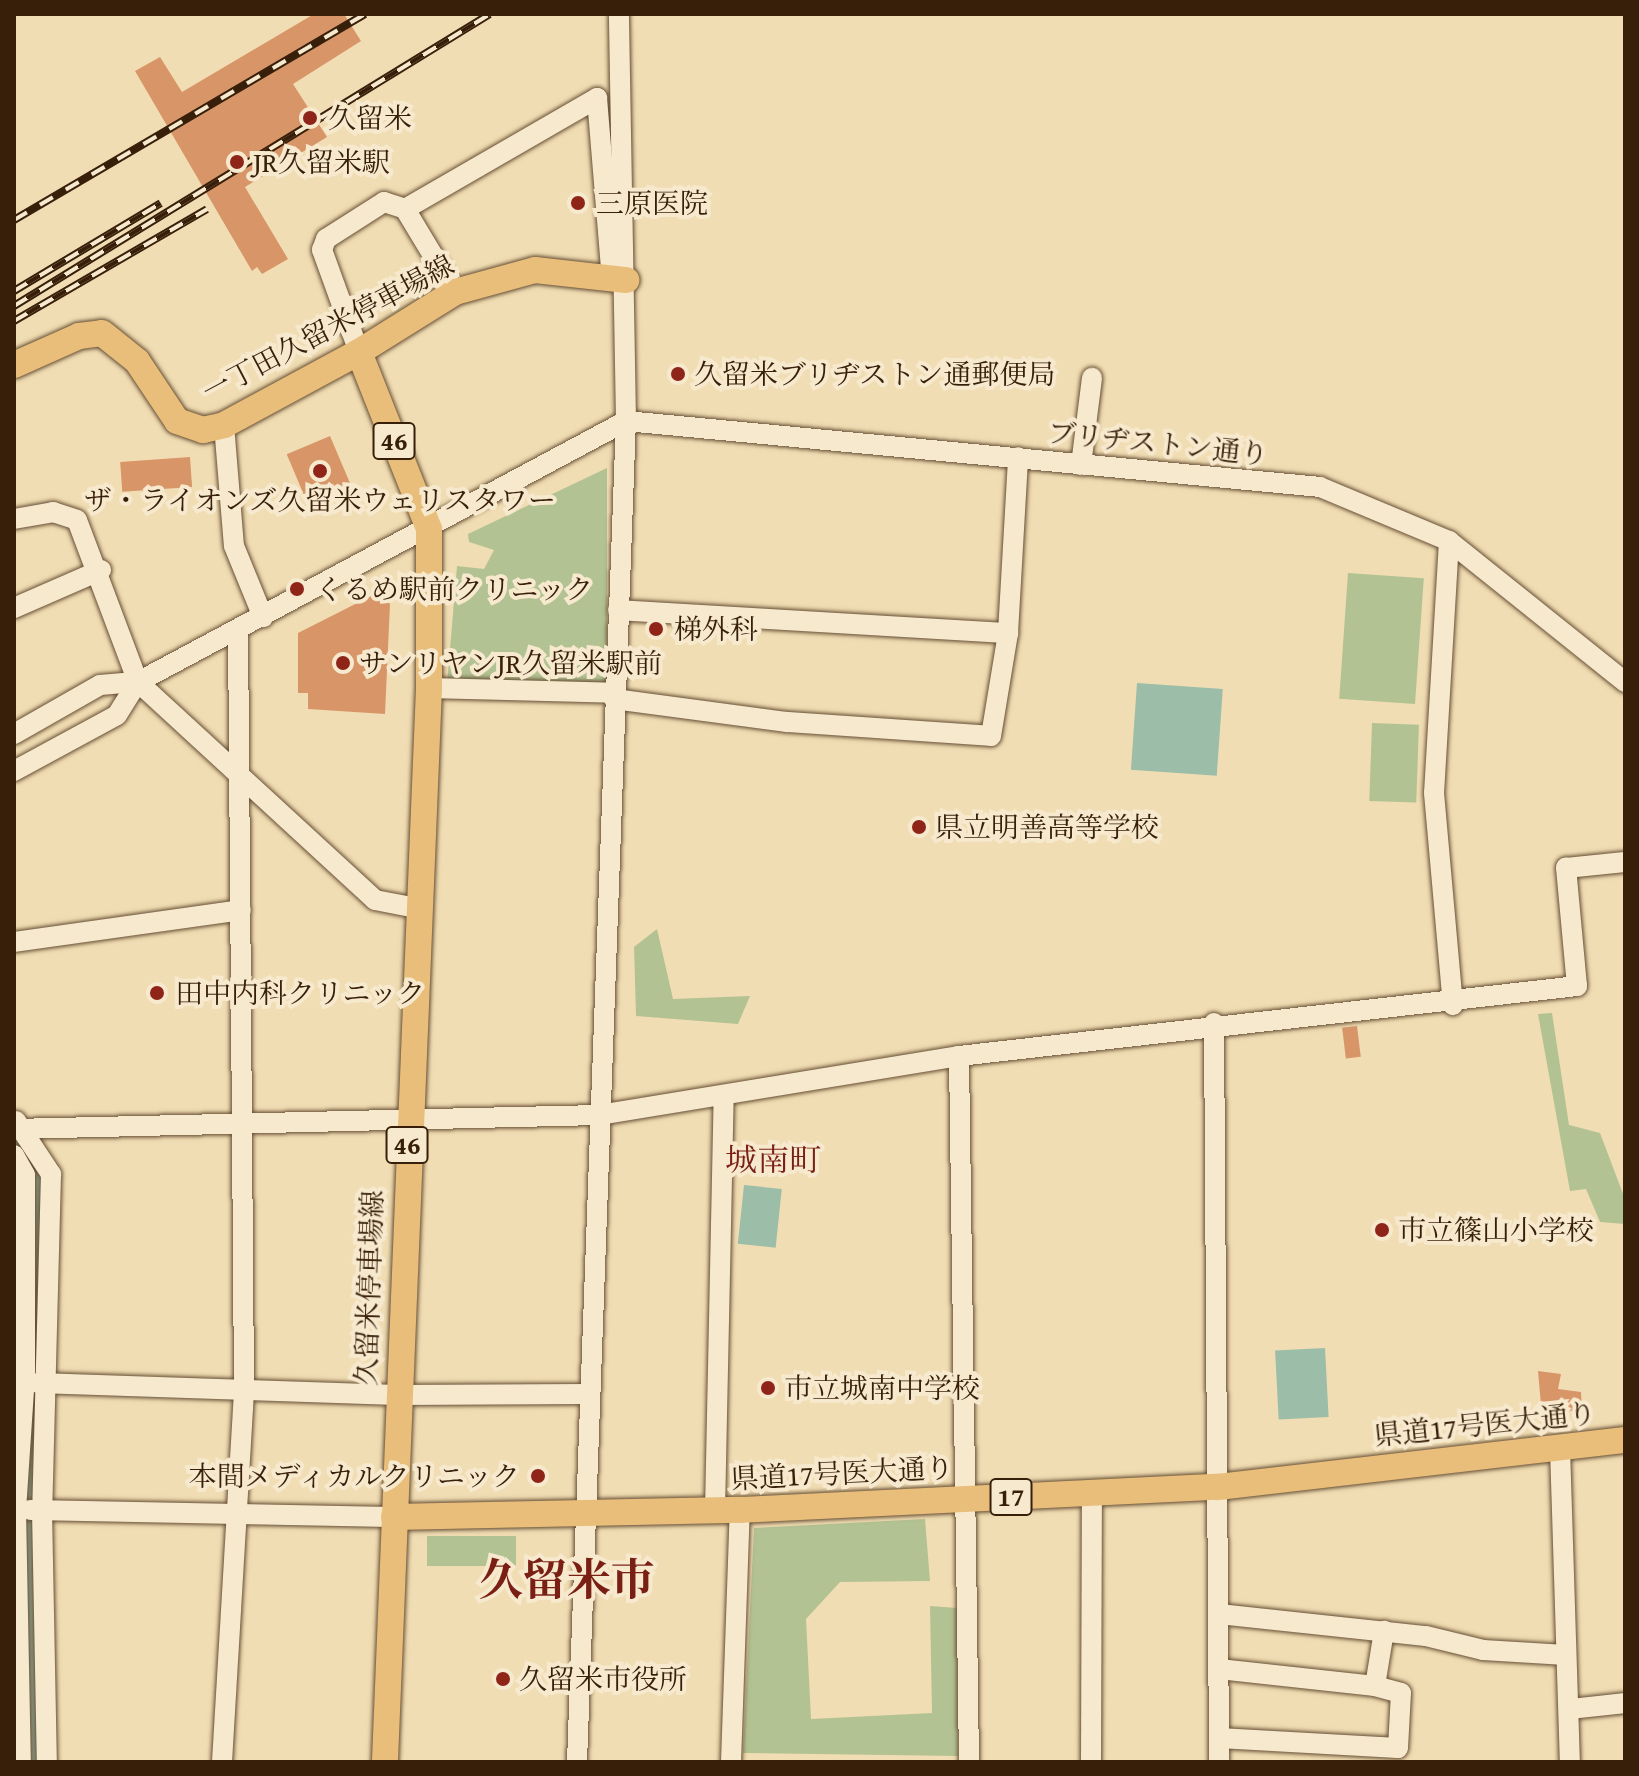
<!DOCTYPE html>
<meta charset="utf-8">
<style>
body{margin:0}
#map{position:relative;width:1639px;height:1776px;overflow:hidden;background:#f1ddb3;font-family:"Gentium Book Plus","Noto Serif JP",serif}
div>[style]{position:absolute}
.green>*{inset:0;background:#b3c292;transform-origin:0 0}
.water>*{inset:0;background:#9cbda8;transform-origin:0 0}
.river>*{height:28px;margin:-14px;padding:0 14px;transform-origin:14px;border-radius:14px;background:#9cbda8}
.building>*{inset:0;background:#d89568;transform-origin:0 0}
.roads{filter:drop-shadow(0 0 2px #664e34) drop-shadow(0 0 2px #664e34)}
.minor>*{height:20px;margin:-10px;padding:0 10px;transform-origin:10px;border-radius:10px;background:#f6e9ce}
.major>*{height:26px;margin:-13px;padding:0 13px;transform-origin:13px;border-radius:13px;background:#e8be7a}
.rail>*{height:8px;margin-top:-4px;transform-origin:0;background:repeating-linear-gradient(90deg,#f6e9ce 0 15px,#371f0a 0 30px);box-sizing:border-box;border-block:2px solid #371f0a}
.dots>*{width:22px;height:22px;translate:-50% -50%;box-sizing:border-box;border:4px solid #f6e9ce;border-radius:50%}
span{translate:-50% -50%;white-space:nowrap;text-align:center;line-height:1.15;-webkit-text-stroke:8px #f6e9ce;paint-order:stroke}
.shield-label span{padding:2px 6px;background:#f6e9ce;border:2px solid;border-radius:6px;-webkit-text-stroke-width:0}
.shield-label{font-size:26px;color:#371f0a;font-weight:700}
.poi-label{font-size:28px;color:#371f0a}
.left{translate:0 -50%;text-align:left}
.right{translate:-100% -50%;text-align:right}
.street-label{font-size:28px;color:#371f0a}
.quarter-label{font-size:32px;color:#7a1f14}
.town-label{font-size:44px;color:#7a1f14;font-weight:700}
.frame{position:absolute;inset:0;border:16px solid #371f0a;pointer-events:none}
</style>
<div id="map">
<div class="green">
<div style="clip-path:polygon(607px 468px,607px 685px,447px 684px,457px 566px,484px 569px,494px 550px,469px 542px,468px 534px)"></div>
<div style="left:1348px;top:573px;width:76px;height:126px;rotate:4deg"></div>
<div style="left:1372px;top:723px;width:47px;height:78px;rotate:2deg"></div>
<div style="clip-path:polygon(657px 929px,673px 999px,750px 996px,738px 1024px,636px 1016px,634px 947px)"></div>
<div style="clip-path:polygon(1552px 1013px,1569px 1125px,1600px 1133px,1625px 1199px,1625px 1224px,1600px 1222px,1586px 1189px,1570px 1191px,1538px 1014px)"></div>
<div style="clip-path:polygon(925px 1519px,930px 1581px,840px 1582px,806px 1619px,811px 1719px,932px 1713px,930px 1606px,957px 1608px,958px 1756px,743px 1753px,754px 1528px)"></div>
<div style="left:427px;top:1536px;width:89px;height:30px"></div>
</div>
<div class="water">
<div style="left:1137px;top:683px;width:86px;height:87px;rotate:4deg"></div>
<div style="left:744px;top:1185px;width:38px;height:59px;rotate:6deg"></div>
<div style="left:1325px;top:1348px;width:69px;height:50px;rotate:87deg"></div>
</div>
<div class="river">
<div style="left:14px;top:1136px;width:55px;rotate:64.4deg"></div>
<div style="left:38px;top:1186px;width:298px;rotate:91.3deg"></div>
<div style="left:31px;top:1484px;width:278px;rotate:89.4deg"></div>
</div>
<div class="building">
<div style="clip-path:polygon(314px 14px,344px 14px,361px 41px,293px 84px,327px 137px,245px 187px,288px 259px,262px 274px,257px 267px,252px 271px,135px 71px,160px 57px,182px 92px)"></div>
<div style="left:330px;top:436px;width:53px;height:47px;rotate:67deg"></div>
<div style="left:190px;top:457px;width:30px;height:70px;rotate:86deg"></div>
<div style="clip-path:polygon(379px 592px,390px 604px,385px 714px,308px 709px,308px 693px,298px 693px,298px 633px)"></div>
<div style="left:1357px;top:1026px;width:31px;height:15px;rotate:83deg"></div>
<div style="clip-path:polygon(1538px 1371px,1561px 1374px,1558px 1389px,1581px 1392px,1582px 1409px,1566px 1412px,1569px 1424px,1543px 1428px)"></div>
</div>
<div class="roads">
<div class="minor">
<div style="left:405px;top:209px;width:222px;rotate:-30deg"></div>
<div style="left:597px;top:98px;width:182px;rotate:85.3deg"></div>
<div style="left:359px;top:352px;width:109px;rotate:-109.9deg"></div>
<div style="left:322px;top:250px;width:12px;rotate:-70deg"></div>
<div style="left:326px;top:239px;width:69px;rotate:-32.5deg"></div>
<div style="left:384px;top:202px;width:22px;rotate:18deg"></div>
<div style="left:405px;top:209px;width:97px;rotate:58.9deg"></div>
<div style="left:626px;top:421px;width:697px;rotate:5.43deg"></div>
<div style="left:1320px;top:487px;width:140px;rotate:22.7deg"></div>
<div style="left:1449px;top:541px;width:226px;rotate:38.7deg"></div>
<div style="left:224px;top:425px;width:121px;rotate:85.3deg"></div>
<div style="left:234px;top:546px;width:77px;rotate:67.8deg"></div>
<div style="left:1081px;top:465px;width:88px;rotate:-82.8deg"></div>
<div style="left:14px;top:519px;width:40px;rotate:-10deg"></div>
<div style="left:53px;top:512px;width:25px;rotate:18deg"></div>
<div style="left:77px;top:520px;width:173px;rotate:69.4deg"></div>
<div style="left:138px;top:682px;width:322px;rotate:42.6deg"></div>
<div style="left:375px;top:900px;width:43px;rotate:10.8deg"></div>
<div style="left:1449px;top:541px;width:252px;rotate:93.4deg"></div>
<div style="left:1434px;top:793px;width:213px;rotate:84.9deg"></div>
<div style="left:14px;top:608px;width:95px;rotate:-23.6deg"></div>
<div style="left:618px;top:610px;width:391px;rotate:3.4deg"></div>
<div style="left:429px;top:688px;width:185px;rotate:1.5deg"></div>
<div style="left:614px;top:699px;width:175px;rotate:7.6deg"></div>
<div style="left:787px;top:722px;width:204px;rotate:3.9deg"></div>
<div style="left:991px;top:736px;width:104px;rotate:-80.6deg"></div>
<div style="left:1008px;top:633px;width:176px;rotate:-86.7deg"></div>
<div style="left:14px;top:734px;width:99px;rotate:-29.7deg"></div>
<div style="left:100px;top:685px;width:38px;rotate:-5deg"></div>
<div style="left:138px;top:682px;width:553px;rotate:-28.14deg"></div>
<div style="left:14px;top:771px;width:117px;rotate:-28.5deg"></div>
<div style="left:117px;top:715px;width:39px;rotate:-58deg"></div>
<div style="left:14px;top:942px;width:229px;rotate:-8deg"></div>
<div style="left:1214px;top:1023px;width:739px;rotate:89.61deg"></div>
<div style="left:959px;top:1056px;width:706px;rotate:89.19deg"></div>
<div style="left:16px;top:1121px;width:64px;rotate:56.6deg"></div>
<div style="left:51px;top:1174px;width:336px;rotate:91.5deg"></div>
<div style="left:42px;top:1510px;width:252px;rotate:88.9deg"></div>
<div style="left:14px;top:1129px;width:585px;rotate:-1.37deg"></div>
<div style="left:599px;top:1115px;width:365px;rotate:-9.3deg"></div>
<div style="left:959px;top:1056px;width:622px;rotate:-6.46deg"></div>
<div style="left:1577px;top:986px;width:119px;rotate:-95.3deg"></div>
<div style="left:1566px;top:868px;width:59px;rotate:-5.8deg"></div>
<div style="left:14px;top:1155px;width:23px;rotate:61deg"></div>
<div style="left:25px;top:1175px;width:200px;rotate:90deg"></div>
<div style="left:25px;top:1375px;width:136px;rotate:93.8deg"></div>
<div style="left:16px;top:1511px;width:251px;rotate:88.9deg"></div>
<div style="left:38px;top:1383px;width:359px;rotate:1.9deg"></div>
<div style="left:397px;top:1395px;width:192px;rotate:-0.3deg"></div>
<div style="left:1560px;top:1448px;width:314px;rotate:88.2deg"></div>
<div style="left:30px;top:1510px;width:364px;rotate:1.1deg"></div>
<div style="left:715px;top:1511px;width:414px;rotate:-88.8deg"></div>
<div style="left:1219px;top:1614px;width:208px;rotate:6.1deg"></div>
<div style="left:1426px;top:1636px;width:59px;rotate:13.8deg"></div>
<div style="left:1483px;top:1650px;width:83px;rotate:3.4deg"></div>
<div style="left:1219px;top:1669px;width:157px;rotate:6.2deg"></div>
<div style="left:1375px;top:1686px;width:56px;rotate:-80.7deg"></div>
<div style="left:1570px;top:1709px;width:55px;rotate:-6.2deg"></div>
<div style="left:1219px;top:1738px;width:179px;rotate:3.2deg"></div>
<div style="left:1398px;top:1748px;width:55px;rotate:-86.9deg"></div>
<div style="left:1401px;top:1693px;width:27px;rotate:-165deg"></div>
<div style="left:222px;top:1762px;width:374px;rotate:-86.6deg"></div>
<div style="left:244px;top:1389px;width:759px;rotate:-90.45deg"></div>
<div style="left:577px;top:1762px;width:1342px;rotate:-87.91deg"></div>
<div style="left:626px;top:421px;width:407px;rotate:-91deg"></div>
<div style="left:731px;top:1762px;width:252px;rotate:-88deg"></div>
<div style="left:1091px;top:1762px;width:270px;rotate:-89.8deg"></div>
</div>
<div class="major">
<div style="left:359px;top:352px;width:190px;rotate:68.4deg"></div>
<div style="left:429px;top:529px;width:159px;rotate:90deg"></div>
<div style="left:429px;top:688px;width:1075px;rotate:92.35deg"></div>
<div style="left:14px;top:365px;width:71px;rotate:-24deg"></div>
<div style="left:79px;top:336px;width:23px;rotate:-7deg"></div>
<div style="left:102px;top:333px;width:45px;rotate:38.7deg"></div>
<div style="left:137px;top:361px;width:72px;rotate:56.3deg"></div>
<div style="left:177px;top:421px;width:28px;rotate:19deg"></div>
<div style="left:203px;top:430px;width:22px;rotate:-13deg"></div>
<div style="left:224px;top:425px;width:153px;rotate:-28.4deg"></div>
<div style="left:359px;top:352px;width:113px;rotate:-32deg"></div>
<div style="left:455px;top:292px;width:83px;rotate:-15.4deg"></div>
<div style="left:535px;top:270px;width:92px;rotate:6.3deg"></div>
<div style="left:394px;top:1517px;width:346px;rotate:-1.2deg"></div>
<div style="left:740px;top:1510px;width:479px;rotate:-2.8deg"></div>
<div style="left:1218px;top:1487px;width:410px;rotate:-6.6deg"></div>
</div>
</div>
<div class="rail">
<div style="left:14px;top:220px;width:407px;rotate:-30.4deg"></div>
<div style="left:14px;top:291px;width:171px;rotate:-30.9deg"></div>
<div style="left:14px;top:306px;width:558px;rotate:-31.53deg"></div>
<div style="left:14px;top:321px;width:223px;rotate:-30.1deg"></div>
</div>
<div class="dots">
<div style="left:310px;top:118px;background:#8f2418"></div>
<div style="left:237px;top:162px;background:#8f2418"></div>
<div style="left:578px;top:203px;background:#8f2418"></div>
<div style="left:678px;top:374px;background:#8f2418"></div>
<div style="left:320px;top:471px;background:#8f2418"></div>
<div style="left:297px;top:589px;background:#8f2418"></div>
<div style="left:656px;top:629px;background:#8f2418"></div>
<div style="left:343px;top:663px;background:#8f2418"></div>
<div style="left:919px;top:827px;background:#8f2418"></div>
<div style="left:157px;top:993px;background:#8f2418"></div>
<div style="left:1382px;top:1230px;background:#8f2418"></div>
<div style="left:768px;top:1388px;background:#8f2418"></div>
<div style="left:538px;top:1476px;background:#8f2418"></div>
<div style="left:503px;top:1679px;background:#8f2418"></div>
</div>
<div class="shield-label">
<span style="left:394px;top:441px">46</span>
<span style="left:407px;top:1145px">46</span>
<span style="left:1011px;top:1497px">17</span>
</div>
<div class="poi-label">
<span class="left" style="left:328px;top:118px">久留米</span>
<span class="left" style="left:253px;top:162px">JR久留米駅</span>
<span class="left" style="left:596px;top:203px">三原医院</span>
<span class="left" style="left:694px;top:374px">久留米ブリヂストン通郵便局</span>
<span style="left:320px;top:500px">ザ・ライオンズ久留米ウェリスタワー</span>
<span class="left" style="left:315px;top:589px">くるめ駅前クリニック</span>
<span class="left" style="left:674px;top:629px">梯外科</span>
<span class="left" style="left:359px;top:663px">サンリヤンJR久留米駅前</span>
<span class="left" style="left:935px;top:827px">県立明善高等学校</span>
<span class="left" style="left:175px;top:993px">田中内科クリニック</span>
<span class="left" style="left:1398px;top:1230px">市立篠山小学校</span>
<span class="left" style="left:784px;top:1388px">市立城南中学校</span>
<span class="right" style="left:520px;top:1476px">本間メディカルクリニック</span>
<span class="left" style="left:519px;top:1679px">久留米市役所</span>
</div>
<div class="street-label">
<span style="left:328px;top:328px;rotate:-28deg">一丁田久留米停車場線</span>
<span style="left:1158px;top:443px;rotate:6deg">ブリヂストン通り</span>
<span style="left:369px;top:1288px;rotate:-88deg">久留米停車場線</span>
<span style="left:1485px;top:1424px;rotate:-6deg">県道17号医大通り</span>
<span style="left:842px;top:1473px;rotate:-3deg">県道17号医大通り</span>
</div>
<div class="quarter-label">
<span style="left:773px;top:1160px">城南町</span>
</div>
<div class="town-label">
<span style="left:567px;top:1579px">久留米市</span>
</div>
<div class="frame"></div>
</div>
